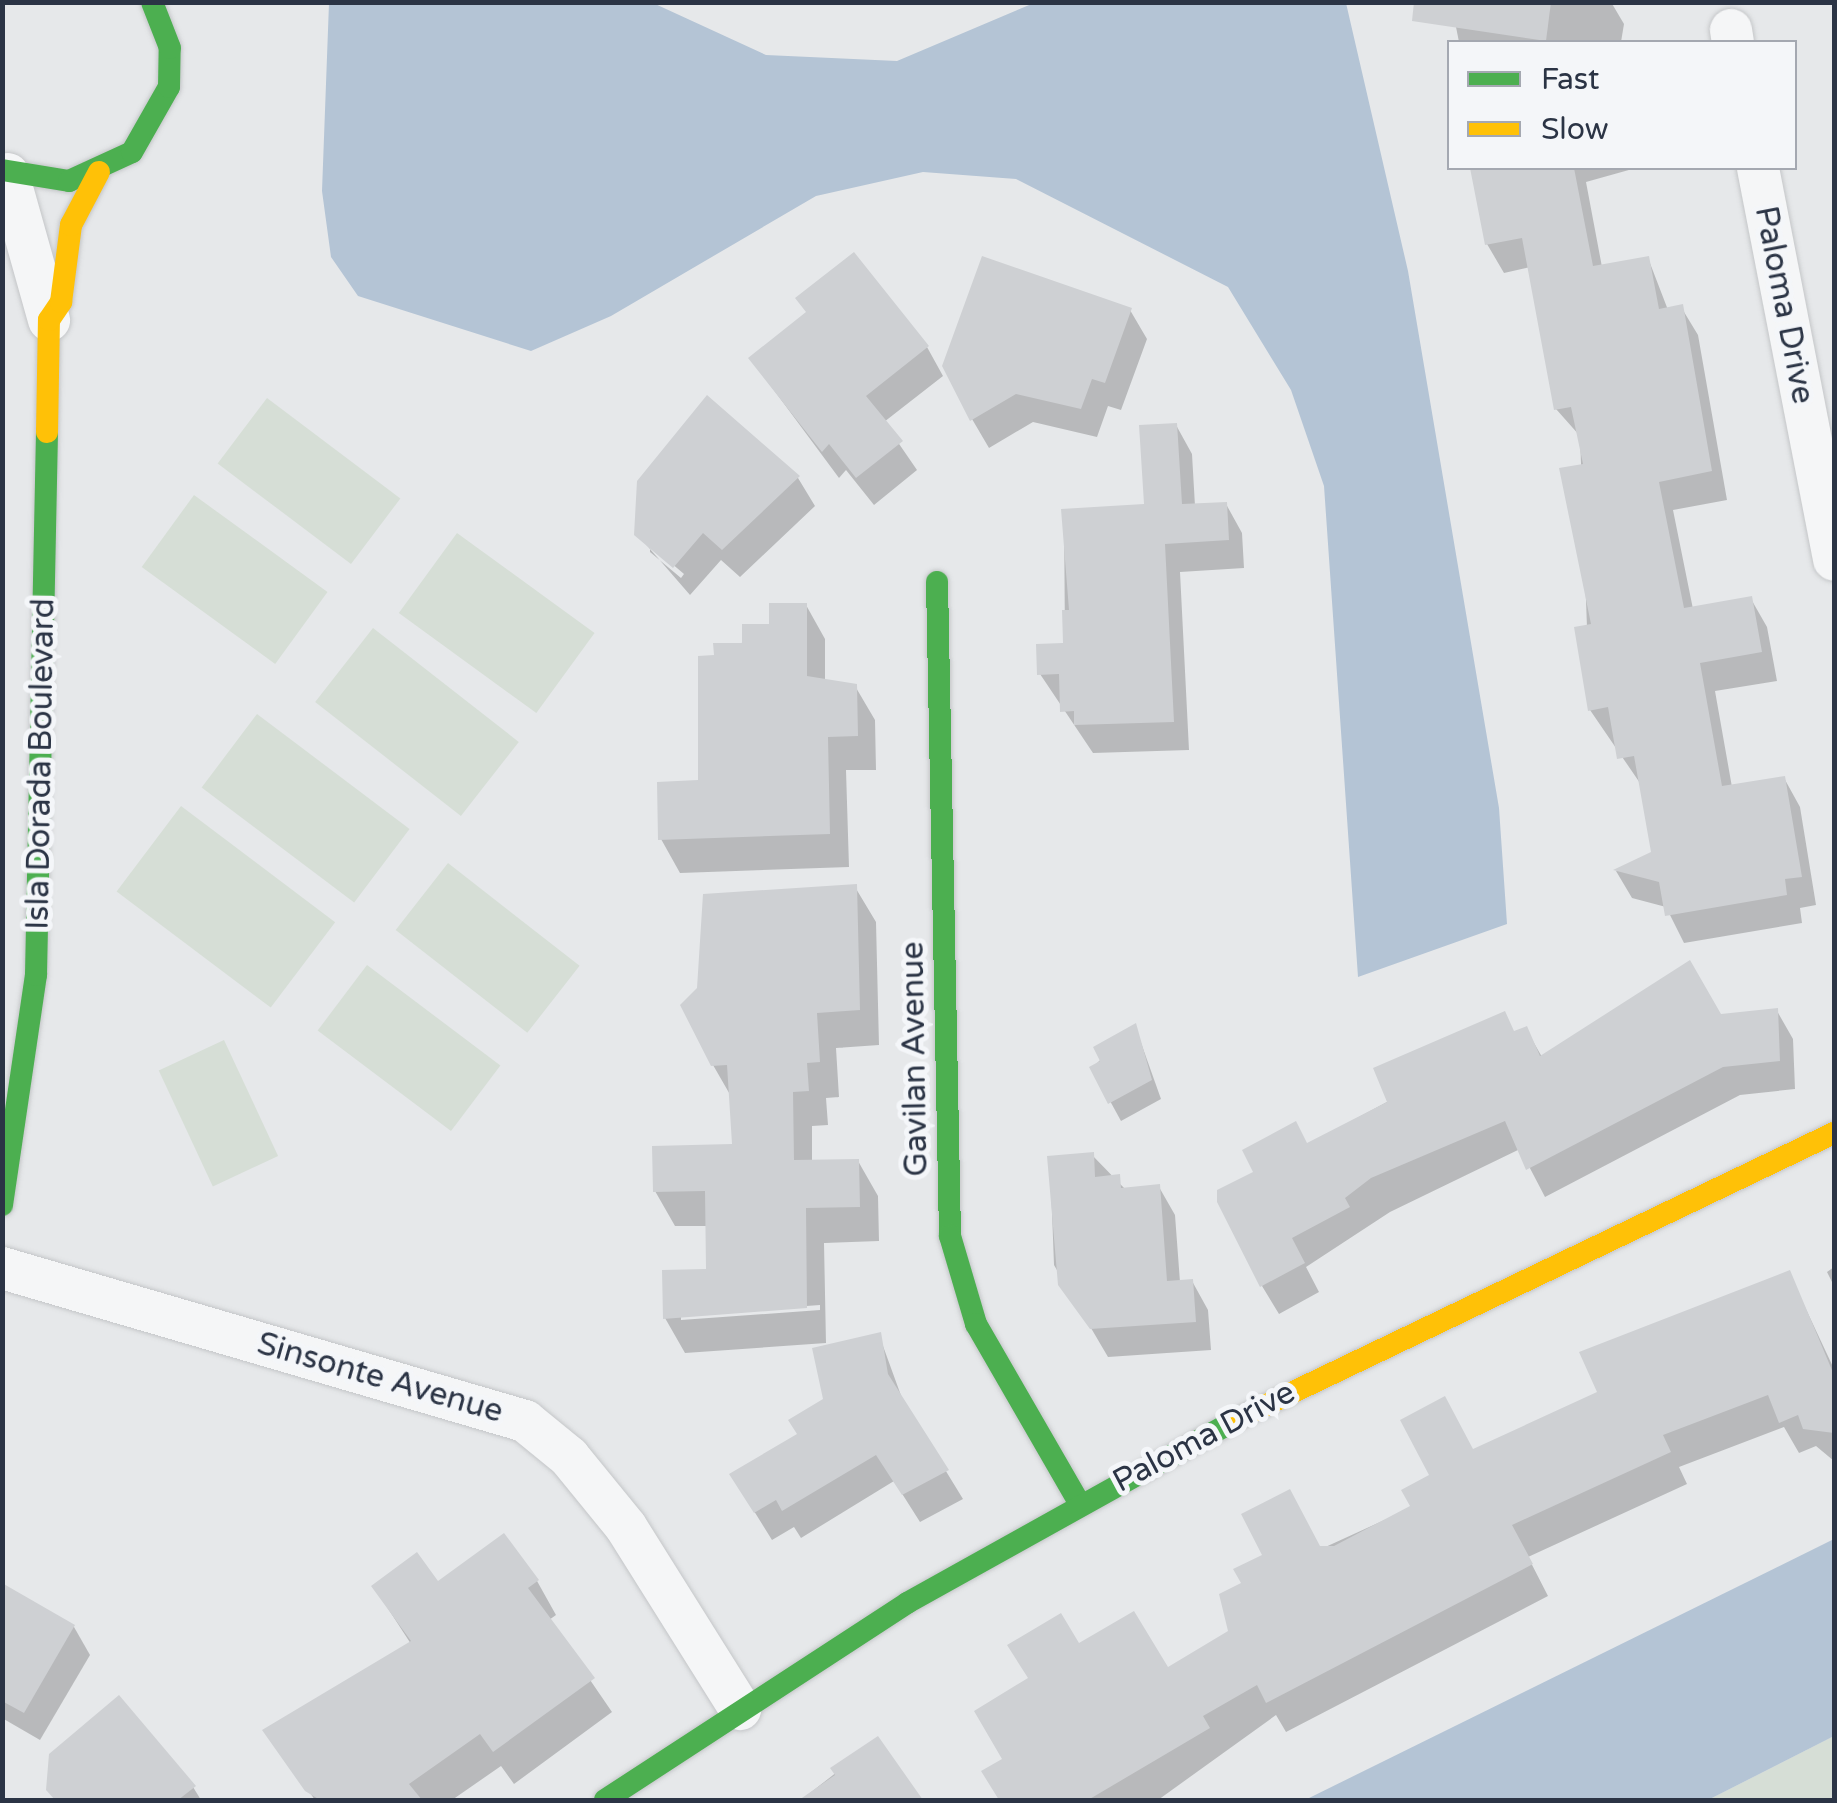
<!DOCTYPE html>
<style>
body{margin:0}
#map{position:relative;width:1837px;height:1803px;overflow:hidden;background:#e6e8ea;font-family:"Varela Round",sans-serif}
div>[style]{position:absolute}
.green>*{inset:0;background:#d6ded6;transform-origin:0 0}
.water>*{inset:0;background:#b4c4d5}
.shadow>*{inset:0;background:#0003}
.building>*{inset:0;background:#ced0d3}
.roads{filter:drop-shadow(0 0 2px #c4c6c8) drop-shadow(0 0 2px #c4c6c8)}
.street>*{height:42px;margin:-21px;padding:0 21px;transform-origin:21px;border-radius:21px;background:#f5f6f7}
.fast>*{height:22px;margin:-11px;padding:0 11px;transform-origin:11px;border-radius:11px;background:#4caf50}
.slow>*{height:22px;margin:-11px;padding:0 11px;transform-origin:11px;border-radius:11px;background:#ffc107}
span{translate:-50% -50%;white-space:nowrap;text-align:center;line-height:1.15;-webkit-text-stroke:10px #f4f6f9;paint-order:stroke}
.street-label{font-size:32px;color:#2b3445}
.frame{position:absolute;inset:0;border:5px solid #2b3445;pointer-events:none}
.legend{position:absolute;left:1447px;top:40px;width:350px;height:130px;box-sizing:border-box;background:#f4f6f9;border:2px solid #a4a8b1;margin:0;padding:12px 18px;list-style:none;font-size:30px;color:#2b3445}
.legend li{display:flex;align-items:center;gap:20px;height:50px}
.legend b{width:50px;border:2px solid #a4a8b1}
</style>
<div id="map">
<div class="green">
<div style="left:267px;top:398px;width:167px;height:82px;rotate:37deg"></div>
<div style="left:194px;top:495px;width:165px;height:89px;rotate:36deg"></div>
<div style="left:457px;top:533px;width:170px;height:99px;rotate:36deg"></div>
<div style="left:373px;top:628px;width:185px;height:94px;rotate:38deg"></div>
<div style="left:257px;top:714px;width:191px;height:92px;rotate:37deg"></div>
<div style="left:181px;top:806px;width:193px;height:107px;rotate:37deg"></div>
<div style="left:448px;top:863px;width:167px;height:85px;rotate:38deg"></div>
<div style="left:367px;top:965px;width:167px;height:82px;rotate:37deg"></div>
<div style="left:224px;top:1040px;width:128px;height:72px;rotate:65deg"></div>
<div style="clip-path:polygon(1834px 1736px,1834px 1800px,1708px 1800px,1824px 1741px)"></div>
</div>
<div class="water">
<div style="clip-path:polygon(329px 3px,653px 3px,766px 55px,897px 61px,1034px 3px,1346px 3px,1408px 271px,1499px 808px,1507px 924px,1358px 977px,1324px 486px,1291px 390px,1228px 287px,1016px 179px,923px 172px,816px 196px,611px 316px,531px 351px,358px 296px,331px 257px,322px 191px)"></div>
<div style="clip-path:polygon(1834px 1539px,1834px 1736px,1708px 1800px,1305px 1800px)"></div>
</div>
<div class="shadow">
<div style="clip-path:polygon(1451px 2px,1611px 2px,1624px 24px,1621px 42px,1459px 42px)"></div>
<div style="clip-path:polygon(1472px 168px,1636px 168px,1586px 182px,1602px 267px,1648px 258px,1668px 310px,1681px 307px,1698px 335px,1727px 500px,1673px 510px,1693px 609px,1751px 599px,1767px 627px,1777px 681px,1715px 691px,1732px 787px,1784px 778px,1800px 807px,1816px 905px,1800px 908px,1802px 923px,1684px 943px,1666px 907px,1632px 898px,1616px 871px,1654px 854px,1642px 786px,1590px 710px,1580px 436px,1556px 409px,1530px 267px,1504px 273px,1487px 244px)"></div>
<div style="clip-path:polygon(1130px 310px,1147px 339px,1121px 410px,1108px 406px,1097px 437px,1033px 422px,989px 448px,972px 419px)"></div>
<div style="clip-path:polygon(927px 347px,943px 376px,884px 422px,917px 470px,874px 505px,846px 470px,839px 478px,751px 359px)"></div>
<div style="clip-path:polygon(evenodd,708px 399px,798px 478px,815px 506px,740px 577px,721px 560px,690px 595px,637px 534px,708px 399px,650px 545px,684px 574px,681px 578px,650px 552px,650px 545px)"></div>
<div style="clip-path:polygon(1176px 425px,1192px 454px,1195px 506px,1226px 504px,1242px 533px,1244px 568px,1180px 572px,1189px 750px,1093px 753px,1040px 674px,1065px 645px,1064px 511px,1146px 507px)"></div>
<div style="clip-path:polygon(806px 605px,825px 639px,825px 681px,855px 686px,875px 720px,876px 770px,846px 770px,849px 867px,680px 873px,661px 839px,701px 783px,716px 658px)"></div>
<div style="clip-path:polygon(evenodd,855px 887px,876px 922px,879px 1045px,836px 1048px,839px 1097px,826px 1098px,828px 1125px,812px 1126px,812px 1162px,858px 1161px,878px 1196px,879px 1241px,824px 1243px,826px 1343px,685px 1353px,665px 1318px,709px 1272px,708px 1226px,675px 1226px,655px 1191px,735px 1147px,732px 1098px,713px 1065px,855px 887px,820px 1305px,820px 1310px,681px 1320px,681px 1315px,820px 1305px)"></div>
<div style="clip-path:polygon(1777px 1011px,1793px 1039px,1795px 1089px,1740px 1095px,1545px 1197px,1520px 1149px,1390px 1212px,1306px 1267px,1319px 1292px,1279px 1314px,1262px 1286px,1307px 1145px,1515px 1033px,1526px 1029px,1542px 1057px)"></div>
<div style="clip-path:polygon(1135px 1026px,1161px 1099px,1121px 1121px,1092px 1068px)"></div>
<div style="clip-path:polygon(1092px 1155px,1126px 1190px,1159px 1187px,1175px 1215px,1180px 1282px,1192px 1281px,1208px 1310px,1211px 1350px,1108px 1357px,1054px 1265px,1050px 1158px)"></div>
<div style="clip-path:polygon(1834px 1267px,1834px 1286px,1827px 1272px)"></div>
<div style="clip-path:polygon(1789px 1273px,1834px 1369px,1834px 1461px,1816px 1446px,1799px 1453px,1784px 1427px,1679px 1467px,1687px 1484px,1528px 1557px,1548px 1596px,1286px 1732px,1276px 1715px,1158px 1800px,1001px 1800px,985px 1772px,1005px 1760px,1078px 1647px,1167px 1671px,1231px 1632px,1321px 1549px,1413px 1507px,1473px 1452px,1600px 1393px)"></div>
<div style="clip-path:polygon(879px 1335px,903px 1401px,963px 1499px,920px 1522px,894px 1481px,801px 1538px,794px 1527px,772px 1540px,749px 1503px)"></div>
<div style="clip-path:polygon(537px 1581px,556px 1615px,549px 1620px,612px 1712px,514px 1784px,501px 1766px,452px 1800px,315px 1800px,265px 1730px,411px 1644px,374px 1587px)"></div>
<div style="clip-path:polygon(2px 1586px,74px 1627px,90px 1655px,40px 1740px,2px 1718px)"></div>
<div style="clip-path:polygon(878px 1740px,920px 1800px,801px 1800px)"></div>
<div style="clip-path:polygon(193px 1787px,201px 1800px,55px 1800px,48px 1789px)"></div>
</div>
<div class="building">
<div style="clip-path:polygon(1414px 2px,1551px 2px,1546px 41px,1412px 21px)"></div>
<div style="clip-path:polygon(1470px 168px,1574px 168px,1593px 266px,1649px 256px,1659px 309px,1683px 304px,1712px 471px,1659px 482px,1684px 608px,1752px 596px,1762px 652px,1700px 663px,1722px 786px,1785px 776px,1802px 877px,1785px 879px,1787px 895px,1665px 916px,1659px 882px,1613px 870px,1651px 852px,1634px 756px,1617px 759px,1608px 707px,1588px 711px,1574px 627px,1591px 624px,1559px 468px,1583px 464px,1571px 407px,1554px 410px,1522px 238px,1485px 245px)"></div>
<div style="clip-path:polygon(854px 252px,929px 346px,866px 396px,903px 441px,856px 478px,829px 444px,822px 452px,748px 358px,806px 312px,795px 298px)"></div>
<div style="clip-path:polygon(982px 256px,1132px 308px,1105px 383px,1092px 379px,1081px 409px,1016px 394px,970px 421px,942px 366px)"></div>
<div style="clip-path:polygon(707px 395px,800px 476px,722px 550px,703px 533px,673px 568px,634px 535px,637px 481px)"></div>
<div style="clip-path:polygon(1177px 423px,1182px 504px,1227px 502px,1229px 540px,1165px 544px,1174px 722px,1074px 725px,1074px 711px,1060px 712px,1059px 674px,1037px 675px,1036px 644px,1063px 643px,1062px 610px,1069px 610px,1061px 509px,1144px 504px,1139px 425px)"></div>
<div style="clip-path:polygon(769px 603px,807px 603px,807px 676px,857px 684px,858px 736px,828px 737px,830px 834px,658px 840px,657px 782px,698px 780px,698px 656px,714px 655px,713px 643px,742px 643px,742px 624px,769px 624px)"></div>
<div style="clip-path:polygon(857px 884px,860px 1010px,817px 1013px,820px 1062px,807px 1063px,809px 1091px,793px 1092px,794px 1160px,859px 1159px,860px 1207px,806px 1208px,807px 1308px,663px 1319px,662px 1270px,706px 1269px,705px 1191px,653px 1192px,652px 1146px,732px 1144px,727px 1065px,711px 1066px,680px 1005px,697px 988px,703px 894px)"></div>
<div style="clip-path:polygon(1690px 960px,1721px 1014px,1778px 1008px,1780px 1061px,1723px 1067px,1526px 1170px,1505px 1121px,1371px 1178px,1345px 1198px,1350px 1207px,1292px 1238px,1305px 1263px,1260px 1287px,1217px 1202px,1217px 1190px,1253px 1172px,1242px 1150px,1296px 1121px,1307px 1143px,1387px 1102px,1373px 1068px,1505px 1011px,1514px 1031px,1527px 1026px,1540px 1056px)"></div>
<div style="clip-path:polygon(1136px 1023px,1152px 1080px,1108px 1104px,1089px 1067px,1100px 1061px,1093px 1047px)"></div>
<div style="clip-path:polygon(1094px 1152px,1095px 1177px,1120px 1174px,1121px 1188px,1160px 1184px,1167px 1281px,1193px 1279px,1196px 1322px,1090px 1329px,1058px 1285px,1047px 1156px)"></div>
<div style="clip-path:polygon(1790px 1270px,1834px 1375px,1834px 1433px,1803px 1429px,1798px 1415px,1779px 1423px,1768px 1395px,1663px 1435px,1671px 1452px,1512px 1525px,1533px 1564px,1266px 1703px,1257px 1685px,1203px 1716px,1210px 1728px,1088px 1800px,999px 1800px,981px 1771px,1002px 1759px,974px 1711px,1028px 1678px,1007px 1645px,1061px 1613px,1079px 1643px,1134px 1611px,1168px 1667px,1228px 1631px,1219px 1594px,1241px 1583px,1233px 1569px,1262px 1555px,1241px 1514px,1290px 1489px,1320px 1546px,1334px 1546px,1410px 1506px,1401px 1490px,1429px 1475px,1400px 1420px,1445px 1396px,1473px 1449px,1597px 1392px,1579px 1352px)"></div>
<div style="clip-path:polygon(881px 1332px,888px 1374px,949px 1470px,902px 1495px,876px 1455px,782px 1511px,776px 1500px,754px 1513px,729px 1474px,797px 1434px,788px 1420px,823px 1399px,812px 1348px)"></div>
<div style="clip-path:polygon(504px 1533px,539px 1580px,528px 1588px,595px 1678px,493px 1752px,480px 1734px,409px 1784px,422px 1800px,320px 1800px,305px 1791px,262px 1730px,411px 1641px,371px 1586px,417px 1552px,438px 1581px)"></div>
<div style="clip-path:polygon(2px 1583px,75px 1625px,24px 1713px,2px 1701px)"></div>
<div style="clip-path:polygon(119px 1695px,196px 1786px,178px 1800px,55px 1800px,46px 1790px,49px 1754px)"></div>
<div style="clip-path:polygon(878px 1736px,923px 1800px,799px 1800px,835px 1775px,830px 1768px)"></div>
</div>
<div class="roads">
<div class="street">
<div style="left:1731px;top:30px;width:12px;rotate:81deg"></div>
<div style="left:1758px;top:168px;width:399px;rotate:79deg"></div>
<div style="left:8px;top:174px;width:152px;rotate:74.3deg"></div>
<div style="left:2px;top:1268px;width:545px;rotate:16.31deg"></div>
<div style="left:525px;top:1421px;width:57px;rotate:39.3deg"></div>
<div style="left:569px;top:1457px;width:90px;rotate:50.8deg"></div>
<div style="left:626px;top:1527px;width:215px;rotate:57.9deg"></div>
</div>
<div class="fast">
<div style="left:2px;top:170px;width:68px;rotate:9.3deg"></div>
<div style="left:69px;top:181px;width:69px;rotate:-24.7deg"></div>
<div style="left:132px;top:152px;width:75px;rotate:-60.4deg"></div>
<div style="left:169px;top:87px;width:39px;rotate:-89deg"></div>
<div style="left:170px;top:48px;width:49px;rotate:-111.4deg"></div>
<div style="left:937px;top:582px;width:654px;rotate:88.86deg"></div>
<div style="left:950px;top:1236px;width:92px;rotate:73.5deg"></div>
<div style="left:976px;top:1324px;width:208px;rotate:60deg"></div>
<div style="left:2px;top:1205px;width:232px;rotate:-81.6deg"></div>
<div style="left:36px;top:975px;width:543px;rotate:-88.84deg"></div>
<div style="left:605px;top:1800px;width:361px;rotate:-33.1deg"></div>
<div style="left:907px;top:1603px;width:378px;rotate:-29.1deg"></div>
</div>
<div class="slow">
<div style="left:47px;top:432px;width:112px;rotate:-89deg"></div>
<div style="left:49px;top:320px;width:22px;rotate:-56deg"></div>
<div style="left:61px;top:302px;width:78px;rotate:-82.6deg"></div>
<div style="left:71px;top:225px;width:60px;rotate:-62.2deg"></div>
<div style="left:1237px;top:1419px;width:662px;rotate:-25.6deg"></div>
</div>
</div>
<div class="street-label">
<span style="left:1784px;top:305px;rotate:79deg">Paloma Drive</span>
<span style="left:41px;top:764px;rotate:-89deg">Isla Dorada Boulevard</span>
<span style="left:915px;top:1059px;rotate:-91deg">Gavilan Avenue</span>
<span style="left:380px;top:1378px;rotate:16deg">Sinsonte Avenue</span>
<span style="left:1204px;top:1437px;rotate:-28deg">Paloma Drive</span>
</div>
<div class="frame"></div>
<ul class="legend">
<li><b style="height:12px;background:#4caf50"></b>Fast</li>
<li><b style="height:12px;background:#ffc107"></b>Slow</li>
</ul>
</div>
